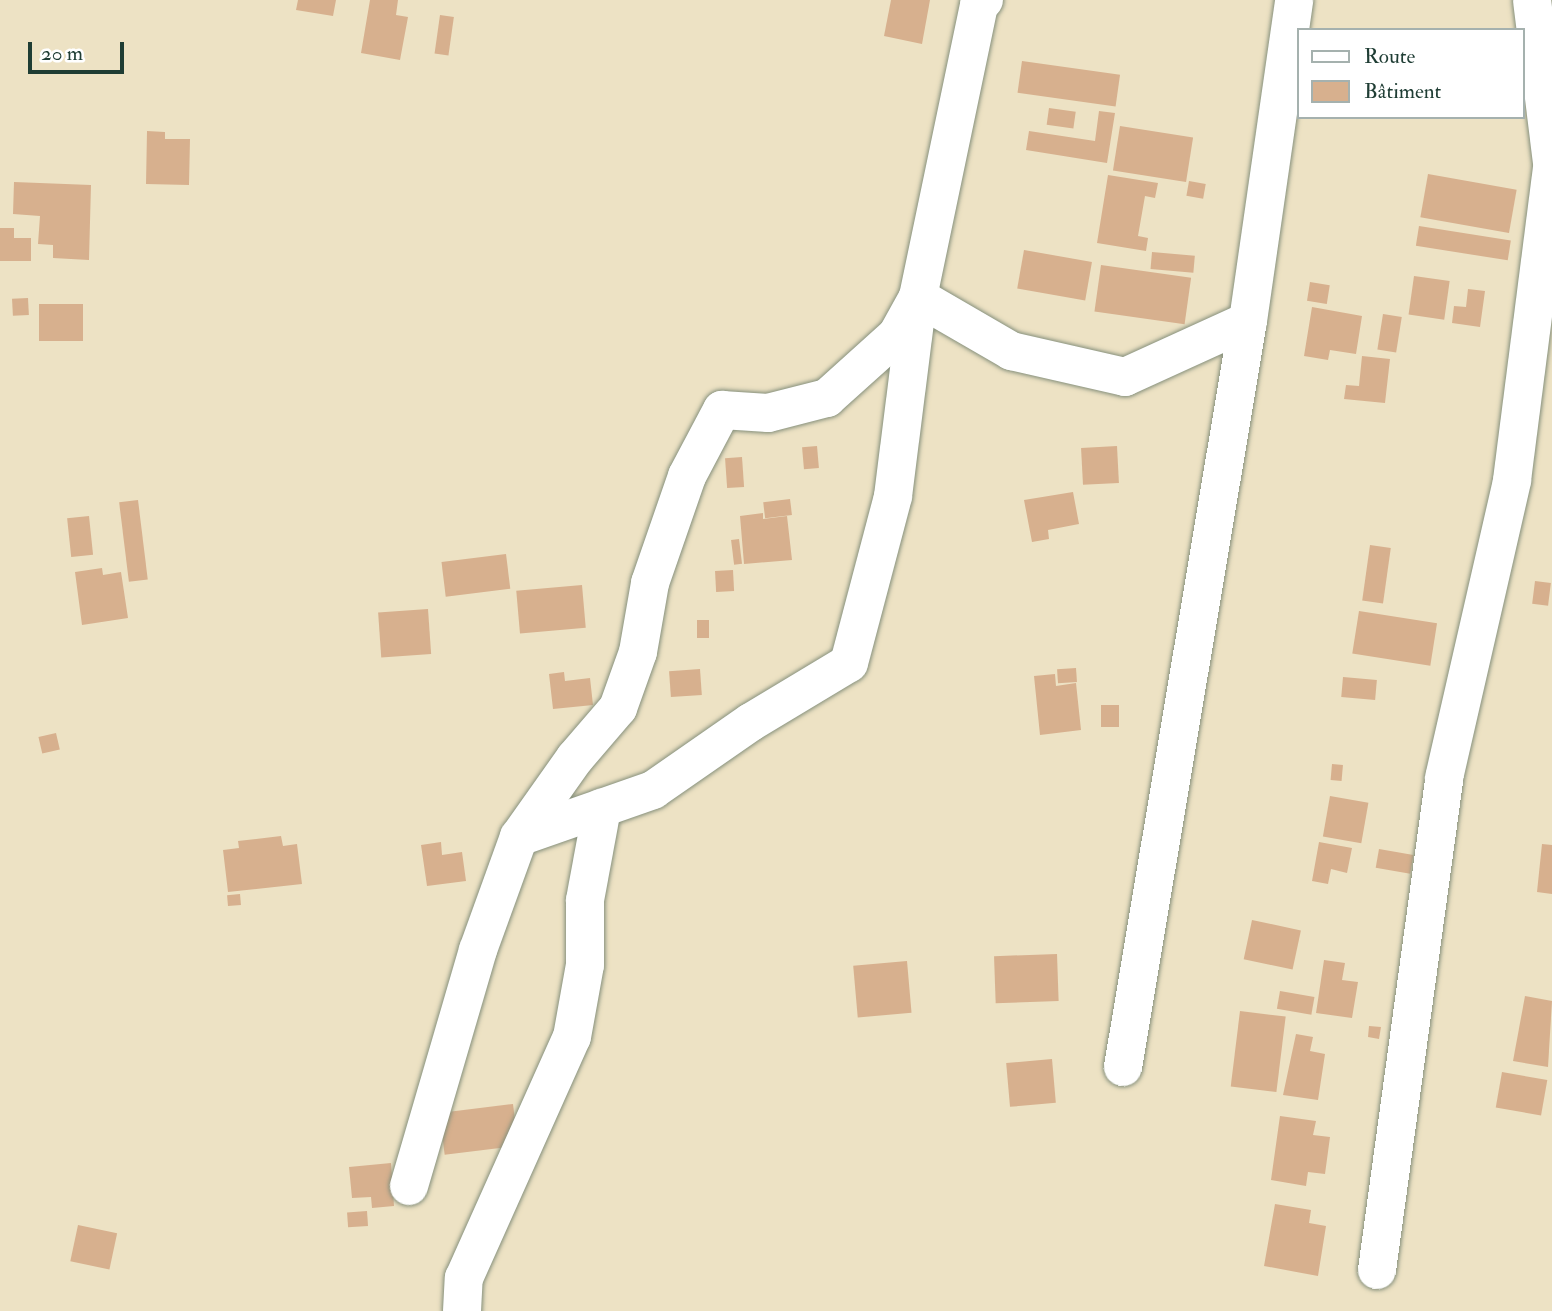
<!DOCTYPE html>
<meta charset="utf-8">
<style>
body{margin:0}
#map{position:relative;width:1552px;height:1311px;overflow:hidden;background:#ede2c4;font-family:"IM FELL Double Pica",serif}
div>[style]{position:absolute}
.building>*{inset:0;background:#d7b08e;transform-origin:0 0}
.roads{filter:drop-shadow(0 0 2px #86907c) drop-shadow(0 0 2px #86907c)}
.minor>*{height:38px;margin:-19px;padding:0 19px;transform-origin:19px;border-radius:19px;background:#fff}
.tertiary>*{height:38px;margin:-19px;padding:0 19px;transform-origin:19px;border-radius:19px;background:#fff}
span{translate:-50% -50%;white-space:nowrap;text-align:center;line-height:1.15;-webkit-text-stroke:5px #fff;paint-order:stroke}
.legend{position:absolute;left:1297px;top:28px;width:228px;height:91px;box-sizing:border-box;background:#fff;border:2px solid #a5b1ae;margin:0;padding:9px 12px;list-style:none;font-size:21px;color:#1f3d34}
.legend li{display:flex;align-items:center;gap:14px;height:35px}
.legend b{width:35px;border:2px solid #a5b1ae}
.scale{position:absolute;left:28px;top:42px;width:96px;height:32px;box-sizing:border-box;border:4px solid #1f3d34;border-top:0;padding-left:9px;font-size:21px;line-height:24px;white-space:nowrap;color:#1f3d34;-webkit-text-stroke:5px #fff;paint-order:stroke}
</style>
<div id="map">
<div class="building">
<div style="clip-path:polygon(298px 0,336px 0,333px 16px,296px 10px)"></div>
<div style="clip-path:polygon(370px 0,398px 0,396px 15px,408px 17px,400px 60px,361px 53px)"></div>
<div style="clip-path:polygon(891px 0,930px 0,922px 44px,884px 36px)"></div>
<div style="left:440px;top:15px;width:14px;height:39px;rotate:8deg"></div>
<div style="left:1022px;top:61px;width:99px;height:32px;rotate:8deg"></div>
<div style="left:1049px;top:108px;width:27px;height:17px;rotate:8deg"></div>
<div style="clip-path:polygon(1099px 111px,1115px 113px,1107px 163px,1026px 150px,1029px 131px,1095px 141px)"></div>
<div style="left:1120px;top:126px;width:74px;height:45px;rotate:9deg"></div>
<div style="clip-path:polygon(147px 131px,165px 132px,165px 139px,190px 139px,189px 185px,146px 184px)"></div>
<div style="left:1428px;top:174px;width:90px;height:44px;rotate:10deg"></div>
<div style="clip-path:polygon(1108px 175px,1158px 183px,1155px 198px,1145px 196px,1138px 236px,1148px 238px,1146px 251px,1097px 243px)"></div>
<div style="left:1189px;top:181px;width:17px;height:15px;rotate:10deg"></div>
<div style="clip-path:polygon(14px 182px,91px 185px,89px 260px,53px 258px,53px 245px,38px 244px,40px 216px,13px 214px)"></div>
<div style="left:1419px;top:226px;width:93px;height:20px;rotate:9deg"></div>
<div style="clip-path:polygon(0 228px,14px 228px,14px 238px,31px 238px,31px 261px,0 261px)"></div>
<div style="left:1024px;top:250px;width:69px;height:39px;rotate:10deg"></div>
<div style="left:1152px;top:252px;width:43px;height:17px;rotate:5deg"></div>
<div style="left:1101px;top:265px;width:91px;height:47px;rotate:8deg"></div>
<div style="left:1414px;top:276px;width:36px;height:39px;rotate:8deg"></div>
<div style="left:1310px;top:282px;width:20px;height:19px;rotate:9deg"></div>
<div style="clip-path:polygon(1468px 289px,1485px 291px,1480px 327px,1452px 323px,1454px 306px,1466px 307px)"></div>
<div style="left:28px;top:298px;width:17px;height:16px;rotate:87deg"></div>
<div style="left:39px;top:304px;width:44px;height:37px"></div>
<div style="clip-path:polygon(1312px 307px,1362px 316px,1356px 354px,1330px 350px,1328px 360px,1304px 356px)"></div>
<div style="left:1383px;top:314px;width:19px;height:36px;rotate:9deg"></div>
<div style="clip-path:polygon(1362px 356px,1390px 359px,1385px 403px,1344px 399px,1346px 385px,1359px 386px)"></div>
<div style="left:817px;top:446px;width:22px;height:15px;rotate:85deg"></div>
<div style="left:1117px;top:446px;width:37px;height:36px;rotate:87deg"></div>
<div style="left:742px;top:457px;width:30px;height:17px;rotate:86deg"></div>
<div style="clip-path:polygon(1073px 492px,1079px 524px,1048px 530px,1049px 539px,1032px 542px,1024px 500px)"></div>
<div style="left:790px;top:499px;width:16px;height:27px;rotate:83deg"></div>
<div style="left:138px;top:500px;width:80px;height:19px;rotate:83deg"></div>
<div style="clip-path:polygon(763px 513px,763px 519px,787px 516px,792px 560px,744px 564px,740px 516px)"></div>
<div style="left:89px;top:516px;width:39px;height:22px;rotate:84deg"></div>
<div style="left:739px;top:539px;width:25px;height:8px;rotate:83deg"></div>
<div style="left:1370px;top:545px;width:21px;height:56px;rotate:8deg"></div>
<div style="left:506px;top:554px;width:35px;height:65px;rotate:83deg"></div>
<div style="clip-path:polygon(102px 568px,103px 575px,121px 572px,128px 618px,82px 625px,75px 572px)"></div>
<div style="left:733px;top:570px;width:21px;height:18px;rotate:87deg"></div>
<div style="left:1535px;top:581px;width:16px;height:23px;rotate:7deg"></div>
<div style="left:582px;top:585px;width:43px;height:66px;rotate:85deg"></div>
<div style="left:428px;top:609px;width:45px;height:50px;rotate:86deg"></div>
<div style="left:1359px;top:611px;width:79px;height:43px;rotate:9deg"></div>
<div style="left:697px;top:620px;width:12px;height:18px"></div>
<div style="left:1076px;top:668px;width:14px;height:19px;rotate:86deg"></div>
<div style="left:700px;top:669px;width:26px;height:31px;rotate:86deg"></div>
<div style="clip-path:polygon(564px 672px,565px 681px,590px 678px,593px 705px,553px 709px,549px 674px)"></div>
<div style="clip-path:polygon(1055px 674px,1056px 686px,1076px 683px,1081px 730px,1040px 735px,1034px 676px)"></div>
<div style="left:1343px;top:677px;width:34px;height:20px;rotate:5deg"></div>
<div style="left:1101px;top:705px;width:18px;height:22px"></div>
<div style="left:56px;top:733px;width:17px;height:18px;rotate:77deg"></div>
<div style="left:1332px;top:764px;width:11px;height:16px;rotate:5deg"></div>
<div style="left:1330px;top:796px;width:39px;height:41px;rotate:10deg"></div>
<div style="clip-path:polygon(281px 836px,283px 846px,297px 844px,302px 884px,228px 892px,223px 850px,239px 848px,238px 841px)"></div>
<div style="clip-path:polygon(441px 842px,442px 855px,462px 852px,466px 881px,427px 886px,421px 845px)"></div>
<div style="clip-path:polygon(1319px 842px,1352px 848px,1347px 873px,1331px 869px,1328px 884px,1312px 881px)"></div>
<div style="clip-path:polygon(1542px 844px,1552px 845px,1552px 894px,1537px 892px)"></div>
<div style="left:1379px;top:849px;width:35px;height:19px;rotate:10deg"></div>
<div style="left:240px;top:894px;width:11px;height:13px;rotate:85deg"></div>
<div style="left:1252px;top:920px;width:50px;height:40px;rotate:12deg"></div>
<div style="left:1057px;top:954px;width:47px;height:63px;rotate:88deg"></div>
<div style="clip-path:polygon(1324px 960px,1345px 963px,1342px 980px,1358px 982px,1352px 1018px,1316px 1013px)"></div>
<div style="left:907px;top:961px;width:52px;height:54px;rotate:85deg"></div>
<div style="left:1280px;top:991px;width:35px;height:18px;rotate:10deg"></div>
<div style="clip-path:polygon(1525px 996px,1552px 1001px,1548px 1067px,1513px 1061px)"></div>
<div style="left:1240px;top:1011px;width:46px;height:76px;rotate:7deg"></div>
<div style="clip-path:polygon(1369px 1026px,1381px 1027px,1379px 1039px,1368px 1037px)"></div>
<div style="clip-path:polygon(1296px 1034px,1313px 1037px,1310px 1051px,1325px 1054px,1318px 1100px,1283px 1095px)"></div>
<div style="left:1052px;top:1059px;width:44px;height:46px;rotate:85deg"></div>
<div style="left:1502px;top:1072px;width:46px;height:36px;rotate:10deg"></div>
<div style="left:513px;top:1104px;width:42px;height:74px;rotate:83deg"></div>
<div style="clip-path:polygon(1280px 1116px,1316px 1121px,1313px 1135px,1330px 1137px,1325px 1174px,1308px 1172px,1306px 1186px,1271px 1180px)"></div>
<div style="clip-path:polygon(391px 1163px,394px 1206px,372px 1208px,371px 1197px,352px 1198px,349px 1167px)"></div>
<div style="clip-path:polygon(1275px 1204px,1311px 1210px,1309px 1223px,1326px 1226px,1318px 1276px,1264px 1266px)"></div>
<div style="left:367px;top:1211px;width:15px;height:20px;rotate:86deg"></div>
<div style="left:78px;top:1225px;width:40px;height:37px;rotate:12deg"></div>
</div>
<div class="roads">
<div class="minor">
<div style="left:1532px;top:0;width:165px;rotate:83deg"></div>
<div style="left:519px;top:837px;width:97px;rotate:-54.7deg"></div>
<div style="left:575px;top:758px;width:66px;rotate:-49.3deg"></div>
<div style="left:618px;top:708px;width:59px;rotate:-70.3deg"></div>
<div style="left:638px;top:652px;width:70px;rotate:-80.1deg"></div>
<div style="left:650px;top:583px;width:113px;rotate:-70.9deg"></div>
<div style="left:687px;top:476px;width:75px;rotate:-62.1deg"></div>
<div style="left:722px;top:410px;width:46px;rotate:3.7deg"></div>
<div style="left:768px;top:413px;width:61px;rotate:-14.3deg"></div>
<div style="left:827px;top:398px;width:94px;rotate:-42deg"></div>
<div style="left:897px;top:335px;width:43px;rotate:-61.1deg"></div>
<div style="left:918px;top:297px;width:108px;rotate:30.1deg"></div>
<div style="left:1011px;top:351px;width:117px;rotate:12.8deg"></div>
<div style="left:1125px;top:377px;width:135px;rotate:-24.5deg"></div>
<div style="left:409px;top:1186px;width:246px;rotate:-73.7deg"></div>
<div style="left:478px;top:950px;width:120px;rotate:-70.1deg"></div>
<div style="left:519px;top:837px;width:142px;rotate:-19.3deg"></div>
<div style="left:653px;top:790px;width:119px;rotate:-34.8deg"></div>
<div style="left:751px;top:722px;width:114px;rotate:-31deg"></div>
<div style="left:849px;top:663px;width:173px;rotate:-75.2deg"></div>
<div style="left:893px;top:496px;width:201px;rotate:-82.8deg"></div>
<div style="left:918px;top:297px;width:298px;rotate:-78.2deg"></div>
<div style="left:979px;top:5px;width:7px;rotate:-45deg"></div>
<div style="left:1377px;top:1270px;width:497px;rotate:-82.2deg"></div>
<div style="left:1444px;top:778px;width:306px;rotate:-77.1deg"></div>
<div style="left:1512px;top:480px;width:314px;rotate:-82.7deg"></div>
<div style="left:462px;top:1311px;width:33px;rotate:-87deg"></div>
<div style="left:464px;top:1278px;width:264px;rotate:-65.9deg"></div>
<div style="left:572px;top:1037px;width:73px;rotate:-79.8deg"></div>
<div style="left:585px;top:965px;width:65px;rotate:-90deg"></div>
<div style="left:585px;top:900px;width:94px;rotate:-79.5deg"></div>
</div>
<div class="tertiary">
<div style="left:1123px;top:1067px;width:756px;rotate:-80.49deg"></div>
<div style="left:1248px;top:321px;width:324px;rotate:-81.8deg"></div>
</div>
</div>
<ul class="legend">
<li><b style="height:9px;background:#fff"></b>Route</li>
<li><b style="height:19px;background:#d7b08e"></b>Bâtiment</li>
</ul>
<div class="scale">20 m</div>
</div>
